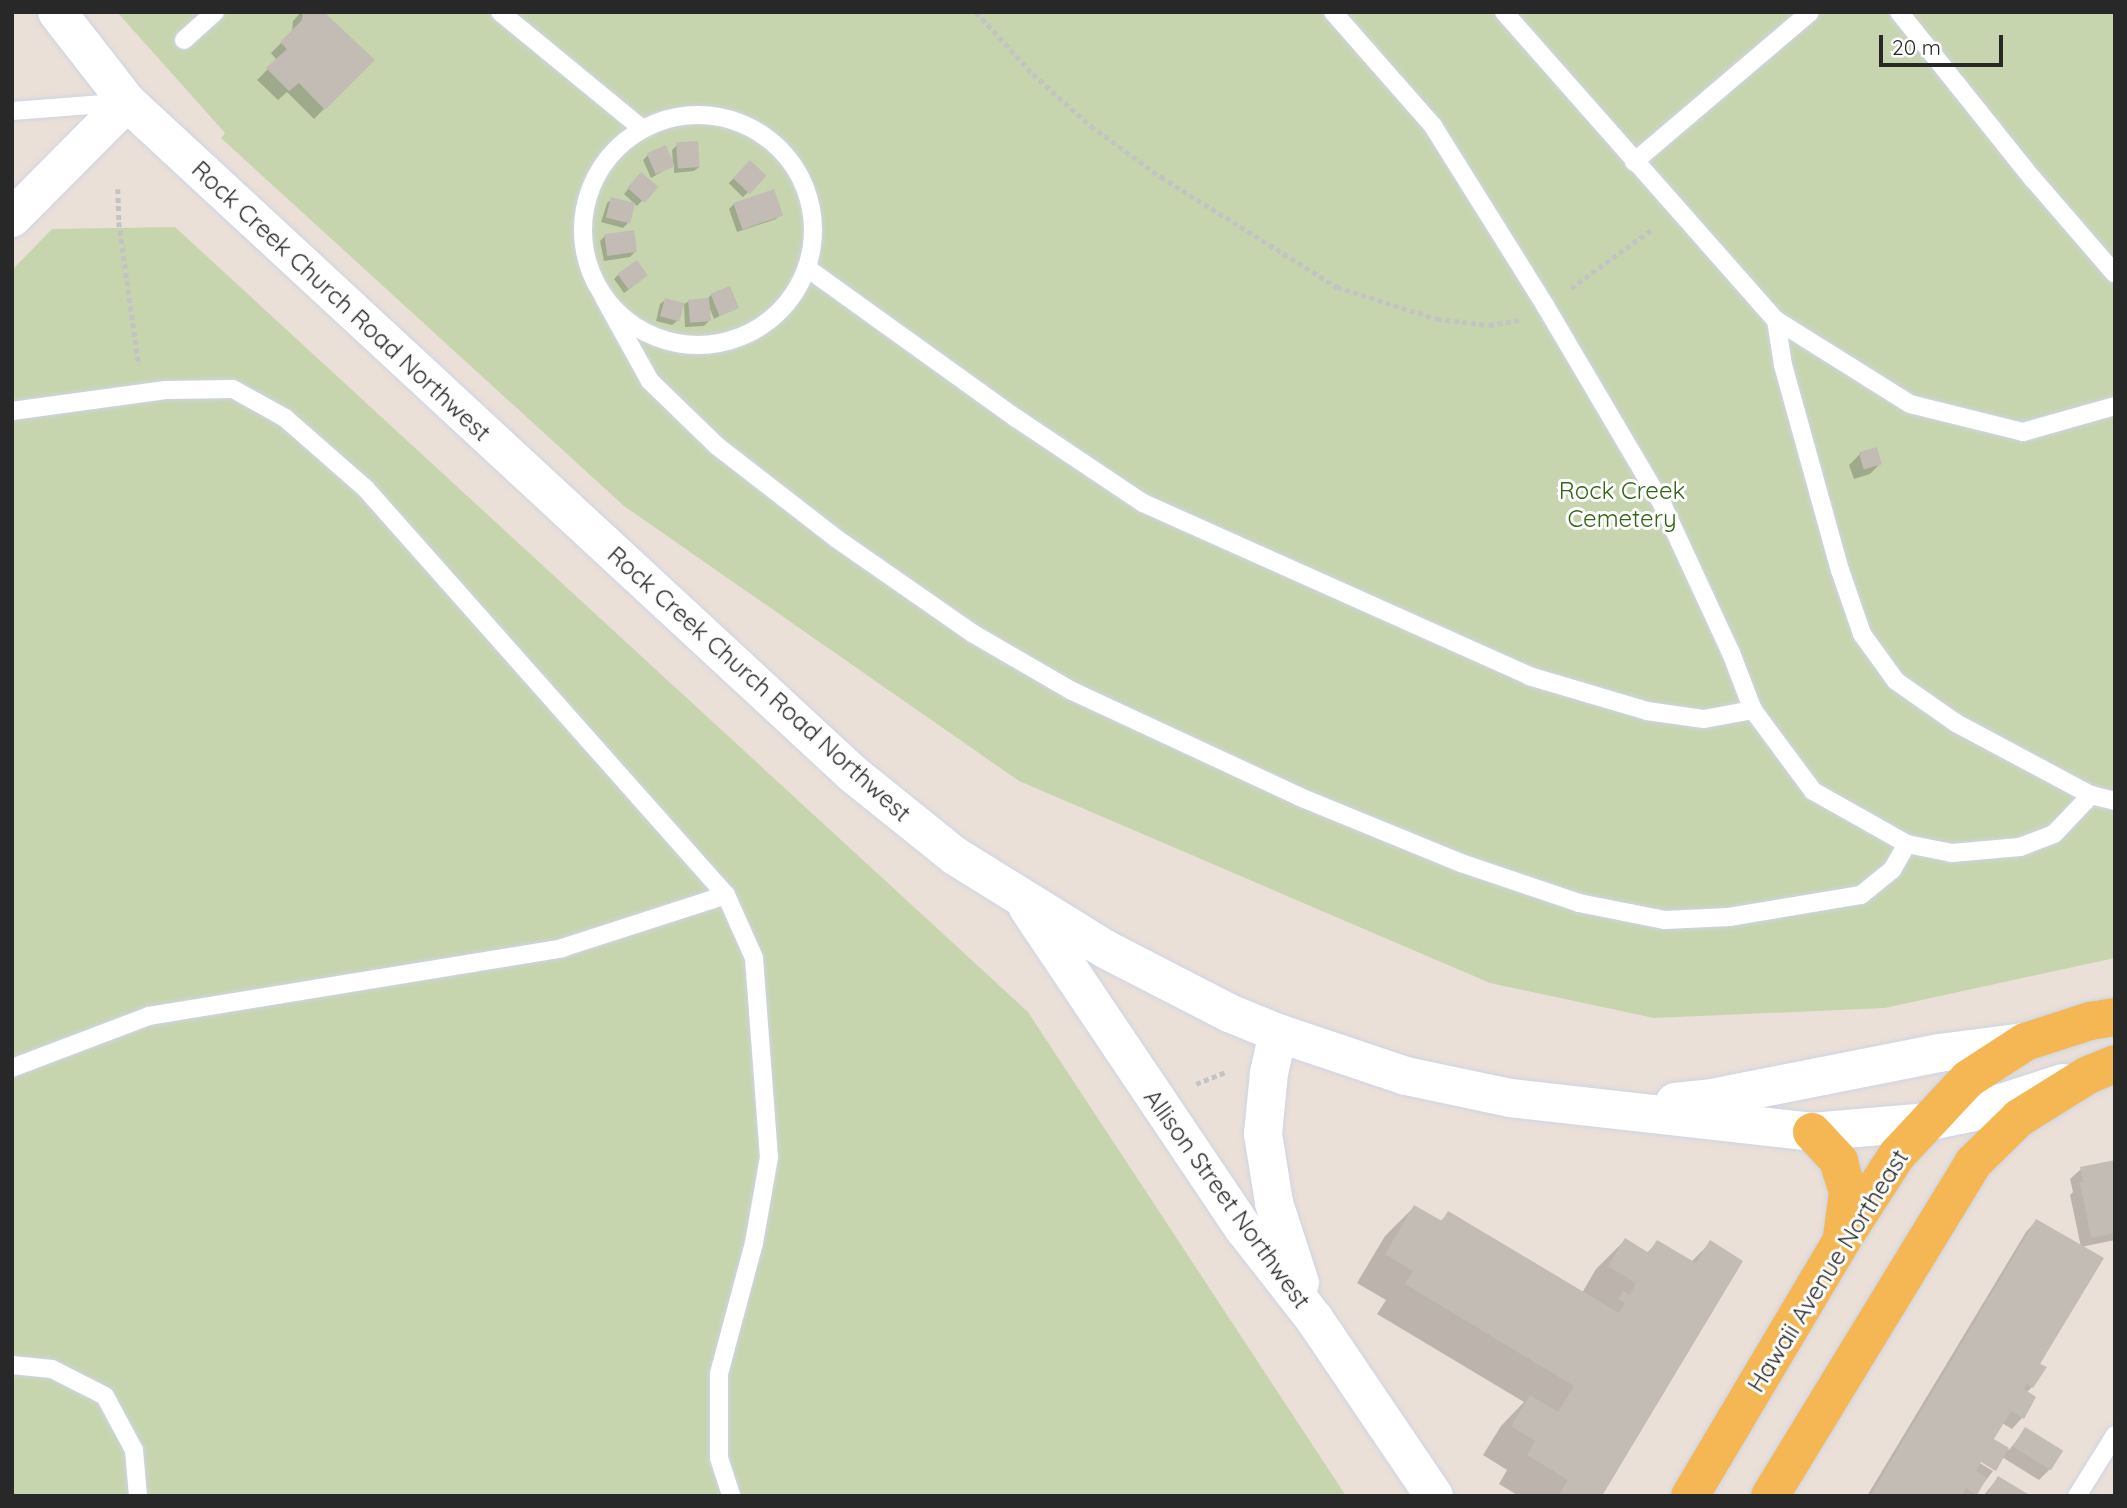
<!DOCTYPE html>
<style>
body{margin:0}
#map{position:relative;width:2127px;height:1508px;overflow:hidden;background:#ebe0d8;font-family:Quicksand,sans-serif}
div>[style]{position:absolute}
.cemetery>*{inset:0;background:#c7d5af}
.shadow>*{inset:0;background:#0003;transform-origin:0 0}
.building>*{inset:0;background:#c2bcb4;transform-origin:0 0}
.path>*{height:4.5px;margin-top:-2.25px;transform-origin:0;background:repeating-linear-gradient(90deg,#c3c3c3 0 5px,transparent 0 8.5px)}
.roads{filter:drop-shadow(0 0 2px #ced4e2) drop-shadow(0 0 2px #ced4e2)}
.lane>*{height:18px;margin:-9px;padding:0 9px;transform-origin:9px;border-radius:9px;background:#fff}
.lane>.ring{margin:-9px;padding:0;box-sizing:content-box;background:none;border:18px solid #fff;border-radius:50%}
.secondary>*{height:38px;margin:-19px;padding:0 19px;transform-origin:19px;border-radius:19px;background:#fff}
.primary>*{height:38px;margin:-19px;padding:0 19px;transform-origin:19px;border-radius:19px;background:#f5b753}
span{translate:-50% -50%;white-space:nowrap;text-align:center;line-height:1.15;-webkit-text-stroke:6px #fff;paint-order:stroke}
.street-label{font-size:24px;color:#282828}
.park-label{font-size:24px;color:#336517}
.frame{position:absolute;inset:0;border:14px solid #282828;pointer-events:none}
.scale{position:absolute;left:1879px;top:35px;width:124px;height:32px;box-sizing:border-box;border:4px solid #282828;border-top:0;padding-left:9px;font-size:21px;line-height:24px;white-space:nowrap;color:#282828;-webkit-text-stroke:5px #fff;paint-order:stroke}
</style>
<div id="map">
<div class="cemetery">
<div style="clip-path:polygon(117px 12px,2115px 12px,2115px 958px,1885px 1008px,1654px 1018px,1490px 983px,1019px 781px,624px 506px,221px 138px,225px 133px)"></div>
<div style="clip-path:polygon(175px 227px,1028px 1012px,1346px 1496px,12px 1496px,12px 270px,52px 229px)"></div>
</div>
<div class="shadow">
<div style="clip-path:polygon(301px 12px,322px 12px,373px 60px,314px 119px,287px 92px,278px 100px,257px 80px,277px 60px,271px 53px,292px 32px,293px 21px)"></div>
<div style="clip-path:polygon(677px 145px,699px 167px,694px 171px,674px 173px,674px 165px,651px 178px,643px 160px,648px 155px,673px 165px,672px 150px)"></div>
<div style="left:750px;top:162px;width:20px;height:30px;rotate:45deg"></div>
<div style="clip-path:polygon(636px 179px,655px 187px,637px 206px,624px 194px)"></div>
<div style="clip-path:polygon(612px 199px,628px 223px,623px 228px,601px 222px,607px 203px)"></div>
<div style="clip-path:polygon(734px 204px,781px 214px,776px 219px,737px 232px,729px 209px)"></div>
<div style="clip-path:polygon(605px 236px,635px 252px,630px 257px,604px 261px,600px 241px)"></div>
<div style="clip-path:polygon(619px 274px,641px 280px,624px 293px,614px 279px)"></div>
<div style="clip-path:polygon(711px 295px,737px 307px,714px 319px,709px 306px,709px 321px,704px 326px,685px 327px,684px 304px,689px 301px,706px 300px)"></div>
<div style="clip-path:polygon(665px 300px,677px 321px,672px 325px,656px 321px,660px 304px)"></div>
<div style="clip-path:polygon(1860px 454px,1880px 464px,1870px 474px,1854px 479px,1849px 465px)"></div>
<div style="clip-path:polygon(2115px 1161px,2115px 1240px,2081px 1247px,2032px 1387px,2026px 1393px,2034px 1398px,2022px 1418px,2012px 1429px,2002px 1423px,1992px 1439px,2009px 1450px,2025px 1430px,2050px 1469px,2039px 1480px,2002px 1457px,1994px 1470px,1974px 1456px,1973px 1459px,1993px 1471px,1974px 1496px,1867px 1496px,2026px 1232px,2036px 1221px,2081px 1247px,2070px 1195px,2073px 1192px,2070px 1179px,2081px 1169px)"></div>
<div style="clip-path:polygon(1414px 1207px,1440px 1222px,1448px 1213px,1582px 1293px,1596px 1269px,1625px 1240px,1647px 1253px,1657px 1242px,1691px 1262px,1710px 1243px,1600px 1496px,1519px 1496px,1499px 1484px,1507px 1470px,1483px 1455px,1501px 1426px,1524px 1402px,1377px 1314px,1386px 1300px,1357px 1283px,1385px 1236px)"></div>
<div style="clip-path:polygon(1998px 1478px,2028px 1496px,1983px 1496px)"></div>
</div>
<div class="building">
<div style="clip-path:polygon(303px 12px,324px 12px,375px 60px,325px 110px,299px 83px,289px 91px,266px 68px,287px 49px,280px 42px,302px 20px)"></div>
<div style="left:698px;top:141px;width:26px;height:22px;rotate:86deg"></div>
<div style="left:666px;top:145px;width:23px;height:21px;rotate:67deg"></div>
<div style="left:750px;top:160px;width:23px;height:25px;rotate:43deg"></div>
<div style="left:641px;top:172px;width:23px;height:21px;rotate:41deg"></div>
<div style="left:774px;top:189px;width:28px;height:43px;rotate:71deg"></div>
<div style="left:611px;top:197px;width:25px;height:21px;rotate:14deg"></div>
<div style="left:634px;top:230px;width:22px;height:30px;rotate:82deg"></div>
<div style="left:637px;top:260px;width:19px;height:24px;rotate:55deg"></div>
<div style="left:730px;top:286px;width:24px;height:21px;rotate:68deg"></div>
<div style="left:665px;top:298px;width:20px;height:19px;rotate:15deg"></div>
<div style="left:709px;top:298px;width:23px;height:21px;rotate:85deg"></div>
<div style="left:1877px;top:447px;width:18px;height:19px;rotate:74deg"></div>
<div style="clip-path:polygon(2115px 1160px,2115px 1233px,2091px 1238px,2080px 1183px,2083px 1182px,2080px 1167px)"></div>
<div style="clip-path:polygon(1414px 1205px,1442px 1221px,1448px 1211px,1619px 1313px,1625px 1303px,1618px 1299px,1623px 1291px,1630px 1295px,1636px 1283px,1608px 1266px,1625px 1238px,1649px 1253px,1657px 1240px,1696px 1263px,1710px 1240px,1743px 1261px,1602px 1496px,1558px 1496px,1568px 1480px,1527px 1455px,1535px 1441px,1511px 1426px,1530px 1395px,1558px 1412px,1574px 1386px,1405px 1284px,1413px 1271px,1385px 1254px)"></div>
<div style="clip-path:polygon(2036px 1219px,2104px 1258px,2040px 1364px,2047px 1367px,2033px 1388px,2027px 1384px,2024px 1389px,2036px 1397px,2024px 1419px,2011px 1411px,1994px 1439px,2009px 1448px,1996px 1471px,1981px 1462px,1976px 1471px,1987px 1478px,1977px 1495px,1966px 1488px,1963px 1493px,1967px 1496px,1870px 1496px)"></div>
<div style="left:2025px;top:1427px;width:45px;height:23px;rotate:32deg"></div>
<div style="clip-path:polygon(1998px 1476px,2031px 1496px,1986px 1496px)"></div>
</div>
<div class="path">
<div style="left:976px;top:12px;width:84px;rotate:47.4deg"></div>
<div style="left:1033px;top:74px;width:78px;rotate:41.9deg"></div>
<div style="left:1091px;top:126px;width:87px;rotate:36.1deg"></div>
<div style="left:1161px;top:177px;width:208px;rotate:32deg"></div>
<div style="left:1337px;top:287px;width:105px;rotate:17.7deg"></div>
<div style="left:1437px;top:319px;width:52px;rotate:6.6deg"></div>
<div style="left:1489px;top:325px;width:30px;rotate:-9deg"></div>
<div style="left:118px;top:189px;width:33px;rotate:88deg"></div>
<div style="left:119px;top:222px;width:145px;rotate:82.1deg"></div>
<div style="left:1571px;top:288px;width:102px;rotate:-35.9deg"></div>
<div style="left:1196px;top:1084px;width:31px;rotate:-22deg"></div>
</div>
<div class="roads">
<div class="lane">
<div style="left:500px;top:12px;width:183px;rotate:39.4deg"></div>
<div style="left:1333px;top:12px;width:152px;rotate:48.7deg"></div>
<div style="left:1433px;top:126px;width:213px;rotate:58deg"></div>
<div style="left:1546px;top:307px;width:231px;rotate:59.5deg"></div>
<div style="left:1663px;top:506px;width:162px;rotate:65.2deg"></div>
<div style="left:1731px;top:653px;width:61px;rotate:68.9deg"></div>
<div style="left:1753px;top:710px;width:101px;rotate:53.5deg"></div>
<div style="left:1813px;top:791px;width:108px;rotate:29.4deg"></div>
<div style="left:1907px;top:844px;width:46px;rotate:11.3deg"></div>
<div style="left:1952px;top:853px;width:68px;rotate:-5deg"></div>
<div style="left:2020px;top:847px;width:36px;rotate:-21deg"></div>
<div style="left:2054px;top:834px;width:54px;rotate:-46.5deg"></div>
<div style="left:1504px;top:12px;width:411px;rotate:48.6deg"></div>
<div style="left:1776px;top:320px;width:158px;rotate:32.1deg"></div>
<div style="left:1910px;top:404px;width:116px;rotate:13.9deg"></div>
<div style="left:2023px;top:432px;width:96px;rotate:-15.8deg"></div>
<div style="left:1899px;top:12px;width:214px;rotate:51.3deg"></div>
<div style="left:2033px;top:179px;width:125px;rotate:49.2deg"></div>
<div style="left:184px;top:40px;width:42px;rotate:-42.1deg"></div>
<div style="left:12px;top:111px;width:105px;rotate:-4.4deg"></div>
<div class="ring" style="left:583px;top:115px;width:212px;height:212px"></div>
<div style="left:1634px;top:162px;width:231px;rotate:-40.4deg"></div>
<div style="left:807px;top:268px;width:257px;rotate:35.7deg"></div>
<div style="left:1016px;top:418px;width:153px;rotate:33.8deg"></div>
<div style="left:1143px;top:503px;width:423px;rotate:24.1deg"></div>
<div style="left:1529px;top:676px;width:123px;rotate:16.5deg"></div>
<div style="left:1647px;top:711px;width:58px;rotate:8deg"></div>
<div style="left:1704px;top:719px;width:50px;rotate:-10.4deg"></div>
<div style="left:604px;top:298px;width:95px;rotate:61deg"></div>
<div style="left:650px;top:381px;width:93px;rotate:44.1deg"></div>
<div style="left:717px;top:446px;width:152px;rotate:37.8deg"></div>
<div style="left:837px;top:539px;width:165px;rotate:34.8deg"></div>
<div style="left:972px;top:633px;width:116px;rotate:30.1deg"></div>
<div style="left:1072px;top:691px;width:251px;rotate:24.9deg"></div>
<div style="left:1300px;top:797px;width:174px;rotate:22.3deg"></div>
<div style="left:1461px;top:863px;width:125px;rotate:18.7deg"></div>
<div style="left:1579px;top:903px;width:88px;rotate:11.2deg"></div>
<div style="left:1665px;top:920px;width:64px;rotate:-2.7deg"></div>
<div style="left:1729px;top:917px;width:134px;rotate:-9.5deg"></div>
<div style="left:1861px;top:895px;width:40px;rotate:-39deg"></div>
<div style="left:1892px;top:870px;width:30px;rotate:-60deg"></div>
<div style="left:1776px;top:320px;width:46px;rotate:81.2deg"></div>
<div style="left:1783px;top:365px;width:213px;rotate:74.5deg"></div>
<div style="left:1840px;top:570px;width:68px;rotate:71deg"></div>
<div style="left:1862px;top:634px;width:58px;rotate:54.1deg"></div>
<div style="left:1896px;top:681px;width:73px;rotate:35deg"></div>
<div style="left:1956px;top:723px;width:153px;rotate:28.1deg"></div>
<div style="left:2091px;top:795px;width:25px;rotate:14deg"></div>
<div style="left:12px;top:411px;width:155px;rotate:-7.8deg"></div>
<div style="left:166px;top:390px;width:67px;rotate:-0.9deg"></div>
<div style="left:233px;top:389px;width:60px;rotate:29.1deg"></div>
<div style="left:285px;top:418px;width:108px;rotate:41.2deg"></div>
<div style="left:366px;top:489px;width:543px;rotate:48.44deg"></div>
<div style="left:726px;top:895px;width:69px;rotate:66deg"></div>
<div style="left:754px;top:958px;width:200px;rotate:85.7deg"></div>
<div style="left:769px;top:1157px;width:87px;rotate:99.9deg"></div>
<div style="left:754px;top:1243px;width:136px;rotate:105deg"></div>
<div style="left:719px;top:1374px;width:84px;rotate:90deg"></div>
<div style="left:719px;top:1458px;width:40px;rotate:72deg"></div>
<div style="left:12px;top:1068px;width:147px;rotate:-20.8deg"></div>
<div style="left:149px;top:1016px;width:419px;rotate:-9.3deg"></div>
<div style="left:562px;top:948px;width:172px;rotate:-17.9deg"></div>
<div style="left:12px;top:1365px;width:40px;rotate:5.7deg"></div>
<div style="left:52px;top:1369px;width:59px;rotate:27deg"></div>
<div style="left:105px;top:1396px;width:61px;rotate:61.8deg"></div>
<div style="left:134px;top:1450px;width:46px;rotate:85deg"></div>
<div style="left:2077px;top:1496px;width:72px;rotate:-58.1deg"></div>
</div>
<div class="secondary">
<div style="left:57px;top:12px;width:114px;rotate:52.1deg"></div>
<div style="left:127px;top:102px;width:989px;rotate:42.79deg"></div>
<div style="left:853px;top:774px;width:131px;rotate:38.8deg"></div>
<div style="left:955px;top:856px;width:176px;rotate:31.8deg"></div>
<div style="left:1105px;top:949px;width:140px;rotate:27.3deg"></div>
<div style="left:1229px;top:1013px;width:53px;rotate:22.2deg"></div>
<div style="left:1278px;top:1033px;width:135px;rotate:18.6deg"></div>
<div style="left:1406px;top:1076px;width:106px;rotate:11.9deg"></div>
<div style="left:1510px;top:1098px;width:304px;rotate:6.4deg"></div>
<div style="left:1812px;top:1132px;width:114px;rotate:-5deg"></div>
<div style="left:1926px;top:1122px;width:45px;rotate:-11.6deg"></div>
<div style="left:1970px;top:1113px;width:98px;rotate:-17.9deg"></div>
<div style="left:12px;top:218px;width:163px;rotate:-45.2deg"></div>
<div style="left:1028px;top:908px;width:387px;rotate:56.1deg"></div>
<div style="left:1244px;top:1229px;width:115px;rotate:52deg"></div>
<div style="left:1315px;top:1320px;width:212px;rotate:55.9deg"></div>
<div style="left:1278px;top:1033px;width:41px;rotate:102.7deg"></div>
<div style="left:1269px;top:1073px;width:61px;rotate:95.6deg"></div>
<div style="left:1263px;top:1134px;width:70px;rotate:80.9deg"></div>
<div style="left:1274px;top:1203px;width:84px;rotate:72deg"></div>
<div style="left:1675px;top:1102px;width:37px;rotate:-6deg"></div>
<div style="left:1712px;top:1098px;width:231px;rotate:-11.2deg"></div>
<div style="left:1939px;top:1053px;width:87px;rotate:-7.3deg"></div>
</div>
<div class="primary">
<div style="left:1812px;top:1132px;width:40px;rotate:47deg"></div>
<div style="left:1839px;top:1161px;width:9px;rotate:77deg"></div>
<div style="left:1841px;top:1170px;width:23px;rotate:72deg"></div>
<div style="left:1848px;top:1192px;width:45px;rotate:97.6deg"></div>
<div style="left:1690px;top:1496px;width:298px;rotate:-59.3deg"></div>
<div style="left:1842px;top:1240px;width:101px;rotate:-57.1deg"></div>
<div style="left:1897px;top:1155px;width:104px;rotate:-46.9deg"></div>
<div style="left:1968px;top:1079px;width:68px;rotate:-33deg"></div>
<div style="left:2025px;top:1042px;width:68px;rotate:-17.9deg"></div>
<div style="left:2090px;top:1021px;width:25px;rotate:-9deg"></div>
<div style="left:1770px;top:1496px;width:390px;rotate:-58.6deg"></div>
<div style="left:1973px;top:1163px;width:64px;rotate:-44.4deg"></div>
<div style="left:2019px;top:1118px;width:81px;rotate:-31.9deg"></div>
<div style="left:2088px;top:1075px;width:29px;rotate:-22deg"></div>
</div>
</div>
<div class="street-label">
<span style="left:341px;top:301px;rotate:43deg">Rock Creek Church Road Northwest</span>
<span style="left:759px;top:684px;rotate:42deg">Rock Creek Church Road Northwest</span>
<span style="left:1227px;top:1199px;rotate:54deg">Allison Street Northwest</span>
<span style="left:1828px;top:1271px;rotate:-58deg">Hawaii Avenue Northeast</span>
</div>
<div class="park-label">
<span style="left:1622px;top:505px">Rock Creek<br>Cemetery</span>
</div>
<div class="frame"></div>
<div class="scale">20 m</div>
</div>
